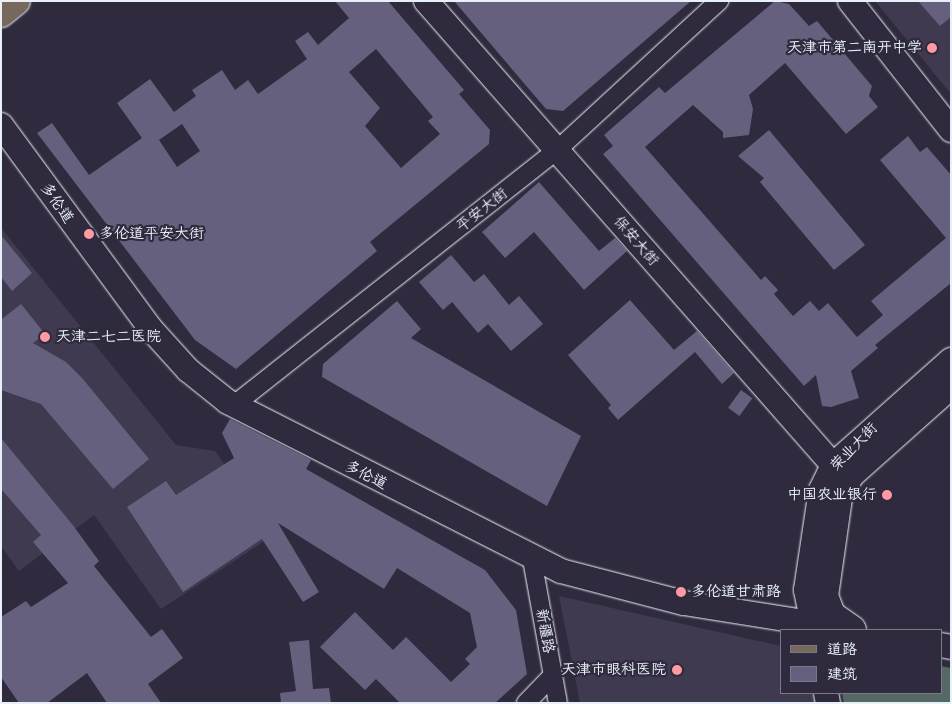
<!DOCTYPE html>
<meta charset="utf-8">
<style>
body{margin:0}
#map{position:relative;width:952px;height:704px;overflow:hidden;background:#2f2a3d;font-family:"Comic Neue","LXGW WenKai TC",sans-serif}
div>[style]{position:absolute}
.built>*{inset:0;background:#3f3a50}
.green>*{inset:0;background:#546963}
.building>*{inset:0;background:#65607e;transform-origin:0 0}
.roads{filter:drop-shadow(0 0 1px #e8f1f8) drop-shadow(0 0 1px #e8f1f8)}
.street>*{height:18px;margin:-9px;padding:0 9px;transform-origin:9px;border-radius:9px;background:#2f2a3d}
.secondary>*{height:24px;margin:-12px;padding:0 12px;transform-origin:12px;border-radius:12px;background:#2f2a3d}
.primary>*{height:28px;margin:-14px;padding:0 14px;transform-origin:14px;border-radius:14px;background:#76695c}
.dots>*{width:14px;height:14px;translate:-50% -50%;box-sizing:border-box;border:2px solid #2f2a3d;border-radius:50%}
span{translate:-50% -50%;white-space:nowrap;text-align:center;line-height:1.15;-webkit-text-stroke:4.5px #2f2a3d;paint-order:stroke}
.poi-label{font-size:15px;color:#e8f1f8}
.right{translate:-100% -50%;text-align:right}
.left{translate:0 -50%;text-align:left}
.street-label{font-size:15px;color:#e8f1f8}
.frame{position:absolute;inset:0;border:2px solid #e8f1f8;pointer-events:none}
.legend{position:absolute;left:780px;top:629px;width:162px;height:65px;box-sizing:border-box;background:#2f2a3d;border:1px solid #797a88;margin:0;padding:6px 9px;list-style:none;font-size:15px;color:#e8f1f8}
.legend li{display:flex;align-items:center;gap:10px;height:25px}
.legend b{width:25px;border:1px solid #797a88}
</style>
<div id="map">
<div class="built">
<div style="clip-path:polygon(875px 1px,951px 1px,951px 94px)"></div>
<div style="clip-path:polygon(1px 228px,176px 445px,215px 451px,274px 535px,161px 609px,94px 515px,19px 571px,1px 546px)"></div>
<div style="clip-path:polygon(559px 596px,781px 646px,781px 693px,813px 693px,815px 703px,580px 703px)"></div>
</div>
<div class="green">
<div style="clip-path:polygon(941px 666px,951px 668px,951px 703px,844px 703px,842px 693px,941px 693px)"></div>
</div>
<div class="building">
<div style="clip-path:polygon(evenodd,335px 1px,388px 1px,464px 90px,459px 94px,490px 130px,489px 144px,370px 242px,377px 251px,236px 369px,195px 340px,37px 133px,52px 123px,89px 175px,142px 138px,117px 103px,150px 79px,174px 112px,196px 96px,192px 90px,222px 70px,235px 90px,248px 80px,258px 94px,307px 59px,295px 41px,308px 32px,318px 45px,349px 18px,335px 1px,376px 49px,433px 117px,428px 121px,440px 134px,401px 168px,365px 126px,380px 108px,349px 72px,376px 49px,335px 1px,182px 124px,200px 151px,177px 167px,159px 140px,182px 124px)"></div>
<div style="clip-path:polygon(454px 1px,691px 1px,563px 111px,546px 109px)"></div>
<div style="clip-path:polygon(775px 1px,789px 4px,809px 26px,817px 21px,872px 86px,869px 96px,878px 107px,846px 134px,785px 63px,749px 95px,753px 109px,749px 135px,723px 138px,723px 132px,693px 105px,645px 147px,761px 280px,765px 276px,778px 290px,774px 294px,793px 316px,810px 301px,819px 311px,828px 303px,857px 337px,883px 315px,871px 301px,946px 238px,880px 160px,908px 136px,920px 152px,927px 147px,951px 175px,951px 283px,875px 345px,878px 348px,851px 371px,859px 398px,831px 407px,822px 406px,816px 375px,804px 386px,603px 154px,613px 146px,604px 135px,659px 87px,665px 93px)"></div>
<div style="clip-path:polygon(918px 1px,951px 1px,951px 17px,940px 26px)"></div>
<div style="clip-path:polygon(769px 130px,865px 245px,834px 270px,760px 182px,764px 178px,738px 156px)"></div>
<div style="clip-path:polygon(539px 182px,599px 251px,615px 238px,627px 251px,584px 290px,534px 232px,505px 258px,482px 232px)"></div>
<div style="clip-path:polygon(1px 235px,32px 273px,12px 291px,1px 277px)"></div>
<div style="clip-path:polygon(451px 255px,474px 282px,484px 274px,509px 305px,519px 296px,543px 324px,511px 351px,488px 324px,478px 333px,452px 302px,443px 310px,419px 282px)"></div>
<div style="clip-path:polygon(630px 300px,674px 350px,697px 331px,734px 373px,722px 384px,695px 352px,618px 420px,608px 408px,611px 405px,568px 355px)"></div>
<div style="clip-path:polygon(397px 301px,421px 329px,411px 338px,581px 436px,547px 506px,322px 377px,323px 364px)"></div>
<div style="clip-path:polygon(21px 304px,45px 334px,33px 343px,66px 362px,82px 378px,149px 459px,113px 489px,41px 404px,1px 390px,2px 319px)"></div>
<div style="left:741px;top:390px;width:14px;height:22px;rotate:36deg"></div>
<div style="clip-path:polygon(230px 419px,311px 460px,306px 469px,485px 570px,516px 610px,527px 674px,495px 703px,400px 703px,376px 679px,365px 690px,320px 647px,355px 612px,393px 650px,406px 637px,451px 682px,470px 664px,465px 659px,477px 647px,470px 613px,397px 568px,384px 589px,278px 523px,319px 592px,303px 602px,262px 539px,183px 592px,127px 507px,166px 481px,176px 495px,234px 458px,222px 433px)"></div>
<div style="clip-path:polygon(1px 438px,72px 524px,99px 561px,94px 566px,151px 637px,162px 629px,183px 658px,148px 684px,161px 703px,107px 703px,87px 673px,47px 703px,19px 703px,1px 677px,1px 617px,26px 601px,31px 607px,68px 583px,33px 542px,41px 535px,1px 489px)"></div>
<div style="clip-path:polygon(309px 640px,313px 689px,329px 688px,331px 703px,281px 703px,280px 693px,296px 691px,289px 642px)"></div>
</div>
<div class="roads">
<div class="street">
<div style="left:234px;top:405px;width:410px;rotate:-38.3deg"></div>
<div style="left:556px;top:151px;width:222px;rotate:-42.6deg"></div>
<div style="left:532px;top:559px;width:146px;rotate:79.8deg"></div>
<div style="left:526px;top:703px;width:37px;rotate:-46deg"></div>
</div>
<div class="secondary">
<div style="left:426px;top:1px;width:617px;rotate:48.74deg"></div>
<div style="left:833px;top:465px;width:21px;rotate:31deg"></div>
<div style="left:850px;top:1px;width:164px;rotate:51.9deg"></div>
<div style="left:1px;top:125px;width:252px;rotate:53.7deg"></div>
<div style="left:150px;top:328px;width:57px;rotate:47.9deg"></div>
<div style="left:188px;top:370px;width:51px;rotate:38.7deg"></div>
<div style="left:228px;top:402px;width:373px;rotate:26.9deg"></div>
<div style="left:561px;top:571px;width:127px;rotate:14.6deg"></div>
<div style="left:684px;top:603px;width:172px;rotate:9deg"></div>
<div style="left:853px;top:628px;width:24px;rotate:-145deg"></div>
<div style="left:833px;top:614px;width:19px;rotate:-111deg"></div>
<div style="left:826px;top:596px;width:99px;rotate:-81.9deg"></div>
<div style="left:840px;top:498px;width:25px;rotate:-63deg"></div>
<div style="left:851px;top:476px;width:134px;rotate:-41.7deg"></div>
<div style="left:814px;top:630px;width:41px;rotate:-101.3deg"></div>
<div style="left:806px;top:590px;width:101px;rotate:-81.5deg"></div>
<div style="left:821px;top:490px;width:28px;rotate:-64deg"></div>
<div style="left:833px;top:465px;width:158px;rotate:-41.7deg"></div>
<div style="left:941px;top:645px;width:10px;rotate:11deg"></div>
<div style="left:826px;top:693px;width:10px;rotate:79deg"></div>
</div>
<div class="primary">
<div style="left:1px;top:13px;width:19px;rotate:-39deg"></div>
</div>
</div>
<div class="dots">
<div style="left:932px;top:48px;background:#ff9aa2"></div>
<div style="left:89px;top:234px;background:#ff9aa2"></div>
<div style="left:45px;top:337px;background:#ff9aa2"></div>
<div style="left:887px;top:495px;background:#ff9aa2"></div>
<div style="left:681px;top:592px;background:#ff9aa2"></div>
<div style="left:677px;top:670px;background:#ff9aa2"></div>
</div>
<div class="poi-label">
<span class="right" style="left:922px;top:48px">天津市第二南开中学</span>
<span class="left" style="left:99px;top:234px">多伦道平安大街</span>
<span class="left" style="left:56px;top:337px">天津二七二医院</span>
<span class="right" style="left:877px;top:495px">中国农业银行</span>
<span class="left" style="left:691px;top:592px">多伦道甘肃路</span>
<span class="right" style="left:666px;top:670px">天津市眼科医院</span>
</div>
<div class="street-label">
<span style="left:57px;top:203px;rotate:55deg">多伦道</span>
<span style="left:482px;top:210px;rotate:-38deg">平安大街</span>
<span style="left:636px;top:241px;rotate:49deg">保安大街</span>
<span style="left:854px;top:447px;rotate:-46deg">荣业大街</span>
<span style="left:366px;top:475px;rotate:27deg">多伦道</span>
<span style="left:545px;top:631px;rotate:80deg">新疆路</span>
</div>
<div class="frame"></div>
<ul class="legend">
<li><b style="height:6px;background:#76695c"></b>道路</li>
<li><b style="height:14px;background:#65607e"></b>建筑</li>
</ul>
</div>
